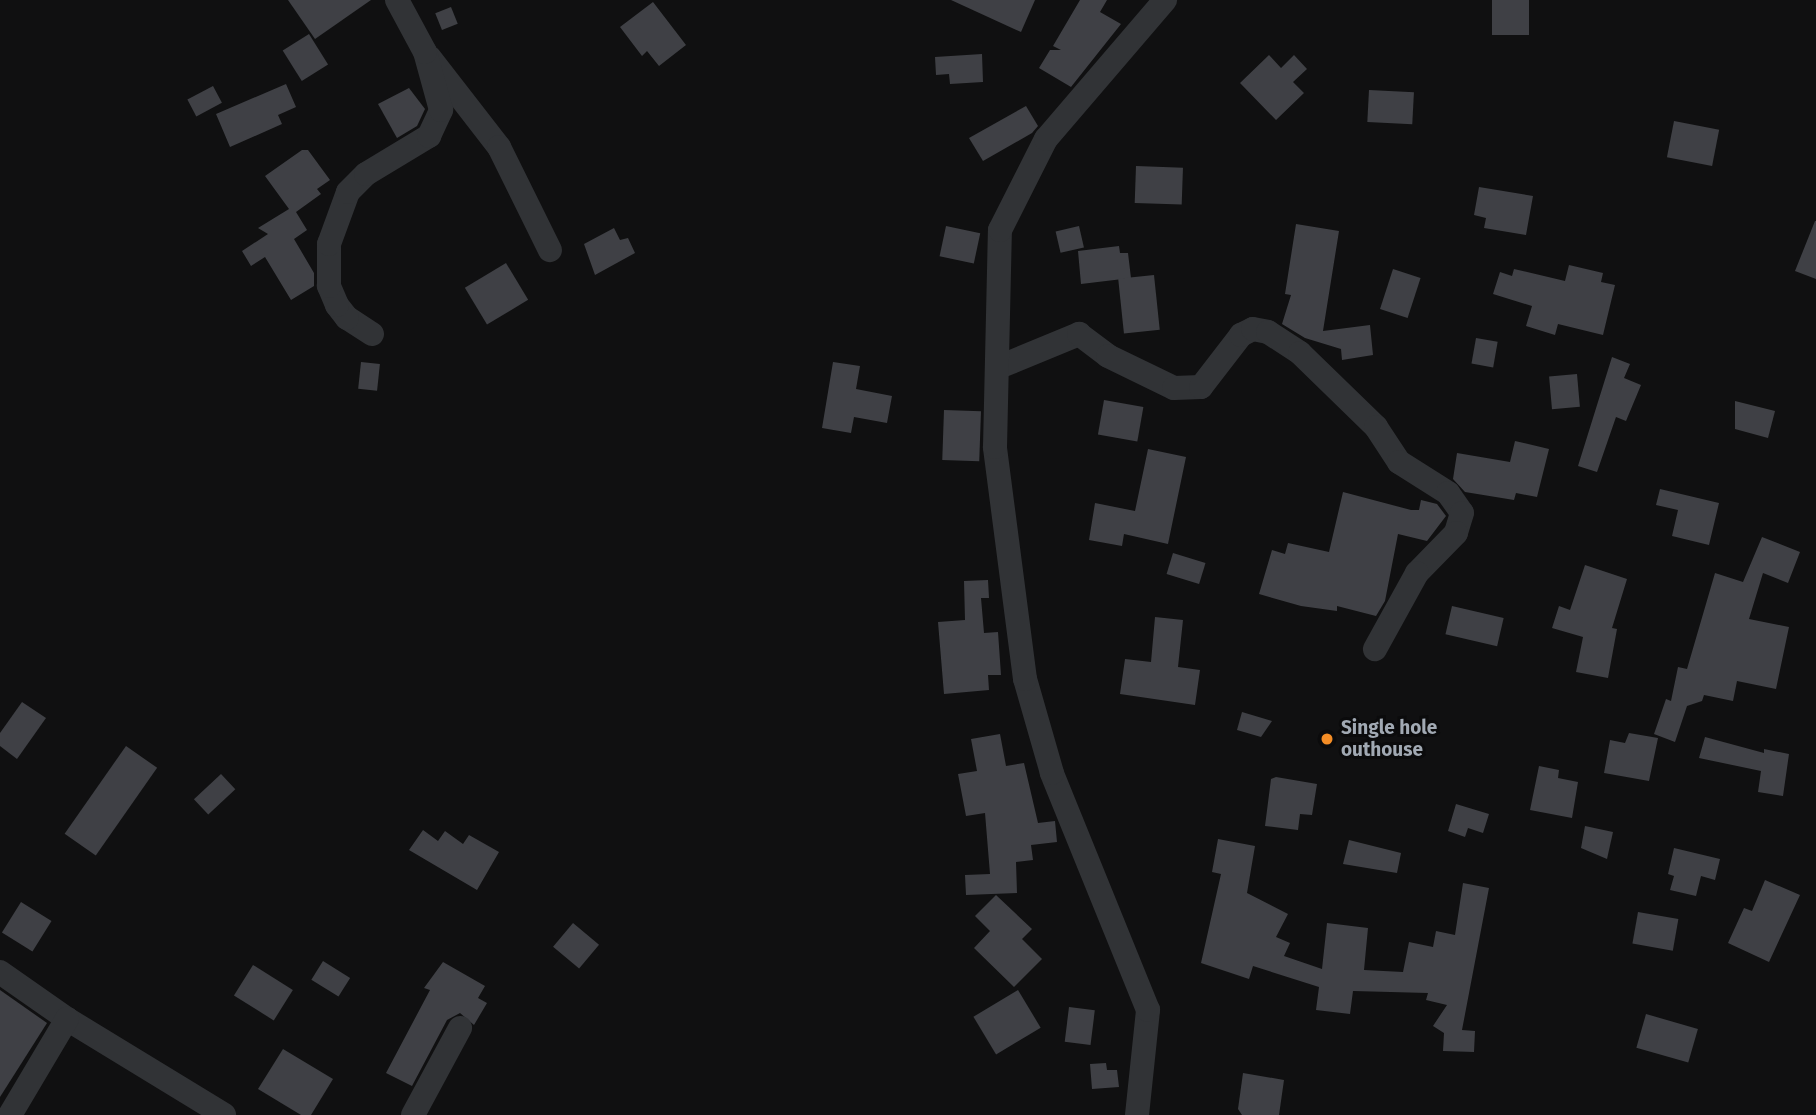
<!DOCTYPE html>
<style>
body{margin:0}
#map{position:relative;width:1816px;height:1115px;overflow:hidden;background:#101011;font-family:"Fira Sans",sans-serif}
div>[style]{position:absolute}
.building>*{inset:0;background:#3f4045;transform-origin:0 0}
.minor>*{height:24px;margin:-12px;padding:0 12px;transform-origin:12px;border-radius:12px;background:#313336}
.dots>*{width:19px;height:19px;translate:-50% -50%;box-sizing:border-box;border:4px solid #0b0b0c;border-radius:50%}
span{translate:-50% -50%;white-space:nowrap;text-align:center;line-height:1.15;-webkit-text-stroke:6px #0b0b0c;paint-order:stroke}
.poi-label{font-size:19px;color:#a1a9b3;font-weight:700}
.left{translate:0 -50%;text-align:left}
</style>
<div id="map">
<div class="building">
<div style="clip-path:polygon(288px 0,371px 0,315px 39px)"></div>
<div style="clip-path:polygon(951px 0,1035px 0,1021px 32px)"></div>
<div style="clip-path:polygon(1080px 0,1107px 0,1100px 12px,1121px 24px,1071px 87px,1039px 68px,1050px 50px,1061px 50px,1053px 46px)"></div>
<div style="left:1492px;top:0;width:37px;height:35px"></div>
<div style="clip-path:polygon(653px 2px,686px 45px,659px 66px,647px 51px,642px 56px,620px 27px)"></div>
<div style="left:451px;top:7px;width:18px;height:17px;rotate:68deg"></div>
<div style="left:309px;top:34px;width:36px;height:31px;rotate:58deg"></div>
<div style="clip-path:polygon(982px 54px,983px 82px,950px 84px,949px 74px,936px 75px,935px 57px)"></div>
<div style="clip-path:polygon(1269px 55px,1281px 68px,1294px 55px,1307px 69px,1293px 82px,1304px 93px,1276px 120px,1240px 83px)"></div>
<div style="clip-path:polygon(286px 84px,296px 107px,278px 115px,282px 124px,230px 147px,216px 114px)"></div>
<div style="left:213px;top:86px;width:19px;height:29px;rotate:62deg"></div>
<div style="clip-path:polygon(409px 88px,425px 109px,417px 126px,397px 138px,378px 104px)"></div>
<div style="left:1369px;top:90px;width:45px;height:32px;rotate:3deg"></div>
<div style="clip-path:polygon(1026px 106px,1038px 126px,1032px 133px,983px 161px,969px 138px)"></div>
<div style="left:1674px;top:121px;width:46px;height:37px;rotate:11deg"></div>
<div style="clip-path:polygon(302px 150px,308px 150px,330px 180px,317px 189px,321px 194px,296px 212px,307px 230px,294px 239px,314px 273px,314px 286px,291px 300px,265px 257px,251px 266px,242px 251px,268px 234px,258px 228px,289px 209px,265px 176px)"></div>
<div style="left:1136px;top:166px;width:47px;height:37px;rotate:2deg"></div>
<div style="clip-path:polygon(1479px 187px,1533px 196px,1526px 235px,1484px 228px,1486px 218px,1474px 215px)"></div>
<div style="clip-path:polygon(1815px 221px,1816px 221px,1816px 279px,1795px 271px)"></div>
<div style="clip-path:polygon(1296px 224px,1339px 231px,1323px 331px,1370px 325px,1373px 355px,1342px 360px,1341px 349px,1305px 338px,1282px 324px,1291px 295px,1285px 294px)"></div>
<div style="left:946px;top:226px;width:35px;height:31px;rotate:12deg"></div>
<div style="left:1079px;top:226px;width:22px;height:24px;rotate:77deg"></div>
<div style="clip-path:polygon(614px 228px,620px 240px,628px 238px,635px 253px,595px 275px,584px 244px)"></div>
<div style="clip-path:polygon(1119px 246px,1120px 253px,1128px 253px,1131px 278px,1081px 284px,1078px 251px)"></div>
<div style="left:506px;top:263px;width:43px;height:48px;rotate:59deg"></div>
<div style="clip-path:polygon(1569px 265px,1603px 273px,1601px 282px,1615px 285px,1603px 335px,1558px 324px,1555px 335px,1526px 326px,1532px 306px,1493px 294px,1500px 272px,1512px 276px,1514px 269px,1565px 281px)"></div>
<div style="left:1393px;top:269px;width:29px;height:42px;rotate:18deg"></div>
<div style="left:1154px;top:275px;width:55px;height:36px;rotate:84deg"></div>
<div style="left:1476px;top:338px;width:22px;height:26px;rotate:10deg"></div>
<div style="clip-path:polygon(1612px 357px,1630px 364px,1624px 378px,1641px 385px,1626px 421px,1616px 417px,1597px 472px,1578px 466px)"></div>
<div style="left:361px;top:362px;width:19px;height:27px;rotate:6deg"></div>
<div style="clip-path:polygon(833px 362px,860px 366px,856px 389px,892px 396px,887px 423px,854px 417px,851px 433px,822px 428px)"></div>
<div style="left:1577px;top:374px;width:33px;height:28px;rotate:85deg"></div>
<div style="left:1104px;top:400px;width:40px;height:35px;rotate:10deg"></div>
<div style="clip-path:polygon(1735px 401px,1775px 411px,1768px 438px,1735px 429px)"></div>
<div style="left:944px;top:410px;width:37px;height:50px;rotate:2deg"></div>
<div style="clip-path:polygon(1515px 441px,1549px 449px,1537px 497px,1516px 493px,1514px 500px,1465px 492px,1453px 479px,1457px 453px,1510px 462px)"></div>
<div style="clip-path:polygon(1148px 449px,1186px 457px,1168px 544px,1124px 534px,1122px 546px,1089px 540px,1095px 503px,1135px 511px)"></div>
<div style="clip-path:polygon(1660px 489px,1719px 503px,1709px 545px,1672px 536px,1678px 510px,1656px 505px)"></div>
<div style="clip-path:polygon(1343px 492px,1411px 510px,1419px 510px,1421px 500px,1437px 504px,1446px 516px,1427px 541px,1398px 534px,1385px 601px,1376px 616px,1337px 606px,1337px 611px,1301px 606px,1259px 594px,1272px 550px,1285px 554px,1288px 543px,1329px 552px)"></div>
<div style="clip-path:polygon(1762px 537px,1800px 552px,1788px 583px,1763px 573px,1749px 619px,1789px 627px,1776px 689px,1737px 681px,1733px 701px,1704px 695px,1702px 701px,1687px 706px,1675px 742px,1654px 734px,1666px 699px,1671px 701px,1678px 667px,1687px 669px,1715px 573px,1743px 582px)"></div>
<div style="left:1173px;top:553px;width:34px;height:22px;rotate:17deg"></div>
<div style="clip-path:polygon(1585px 565px,1627px 579px,1612px 628px,1617px 629px,1608px 678px,1576px 672px,1583px 637px,1552px 628px,1559px 606px,1570px 610px)"></div>
<div style="clip-path:polygon(988px 580px,989px 598px,981px 598px,984px 633px,998px 632px,1001px 675px,988px 675px,989px 690px,944px 694px,938px 622px,965px 620px,964px 581px)"></div>
<div style="left:1452px;top:606px;width:53px;height:29px;rotate:13deg"></div>
<div style="clip-path:polygon(1155px 617px,1183px 620px,1178px 667px,1200px 670px,1195px 705px,1120px 694px,1125px 659px,1151px 662px)"></div>
<div style="clip-path:polygon(22px 702px,46px 718px,17px 759px,0 746px,0 733px)"></div>
<div style="clip-path:polygon(1242px 712px,1272px 721px,1261px 737px,1237px 730px)"></div>
<div style="clip-path:polygon(1629px 733px,1658px 738px,1649px 781px,1604px 773px,1610px 740px,1625px 743px)"></div>
<div style="clip-path:polygon(1000px 734px,1006px 766px,1024px 763px,1038px 823px,1055px 821px,1057px 842px,1031px 845px,1033px 860px,1016px 862px,1017px 893px,966px 895px,965px 875px,990px 874px,985px 813px,966px 816px,958px 774px,977px 771px,971px 739px)"></div>
<div style="clip-path:polygon(1705px 737px,1764px 753px,1764px 749px,1789px 754px,1783px 796px,1758px 792px,1761px 771px,1699px 758px)"></div>
<div style="left:126px;top:746px;width:38px;height:107px;rotate:35deg"></div>
<div style="clip-path:polygon(1539px 766px,1559px 770px,1558px 778px,1578px 782px,1572px 818px,1530px 810px)"></div>
<div style="left:221px;top:774px;width:21px;height:37px;rotate:47deg"></div>
<div style="clip-path:polygon(1276px 777px,1317px 784px,1312px 815px,1300px 814px,1298px 830px,1265px 826px,1271px 779px)"></div>
<div style="clip-path:polygon(1456px 804px,1489px 814px,1483px 833px,1468px 828px,1465px 837px,1448px 831px)"></div>
<div style="clip-path:polygon(1585px 826px,1613px 832px,1607px 859px,1581px 848px)"></div>
<div style="clip-path:polygon(423px 830px,438px 841px,445px 831px,463px 844px,469px 835px,499px 852px,477px 890px,409px 850px)"></div>
<div style="clip-path:polygon(1218px 839px,1255px 846px,1247px 893px,1288px 914px,1276px 937px,1290px 943px,1284px 956px,1322px 969px,1327px 923px,1368px 928px,1364px 970px,1403px 972px,1409px 942px,1433px 947px,1436px 931px,1455px 935px,1463px 883px,1489px 888px,1462px 1030px,1475px 1031px,1474px 1052px,1443px 1051px,1444px 1033px,1433px 1026px,1447px 1005px,1426px 1000px,1428px 993px,1353px 991px,1350px 1014px,1316px 1010px,1319px 987px,1253px 966px,1249px 979px,1201px 963px,1221px 874px,1212px 872px)"></div>
<div style="clip-path:polygon(1349px 840px,1401px 853px,1397px 873px,1343px 864px)"></div>
<div style="clip-path:polygon(1674px 848px,1720px 859px,1715px 880px,1701px 876px,1696px 896px,1670px 890px,1674px 876px,1668px 874px)"></div>
<div style="clip-path:polygon(1765px 880px,1800px 895px,1769px 962px,1728px 943px,1744px 908px,1752px 911px)"></div>
<div style="clip-path:polygon(996px 895px,1032px 929px,1022px 939px,1042px 959px,1014px 987px,974px 948px,990px 931px,975px 916px)"></div>
<div style="left:21px;top:902px;width:36px;height:36px;rotate:32deg"></div>
<div style="left:1638px;top:912px;width:41px;height:32px;rotate:10deg"></div>
<div style="left:573px;top:923px;width:34px;height:31px;rotate:40deg"></div>
<div style="left:323px;top:961px;width:32px;height:22px;rotate:32deg"></div>
<div style="clip-path:polygon(443px 962px,485px 986px,478px 998px,487px 1003px,474px 1025px,460px 1013px,447px 1020px,412px 1086px,386px 1073px,430px 990px,424px 988px)"></div>
<div style="left:253px;top:965px;width:47px;height:36px;rotate:32deg"></div>
<div style="clip-path:polygon(0 990px,47px 1023px,0 1097px)"></div>
<div style="left:1018px;top:990px;width:44px;height:52px;rotate:59deg"></div>
<div style="left:1069px;top:1007px;width:26px;height:35px;rotate:7deg"></div>
<div style="left:1646px;top:1014px;width:54px;height:35px;rotate:16deg"></div>
<div style="clip-path:polygon(283px 1049px,333px 1079px,311px 1115px,301px 1115px,258px 1089px)"></div>
<div style="clip-path:polygon(1106px 1063px,1107px 1070px,1117px 1070px,1119px 1087px,1092px 1089px,1090px 1064px)"></div>
<div style="clip-path:polygon(1243px 1073px,1284px 1080px,1279px 1115px,1242px 1115px,1238px 1109px)"></div>
</div>
<div class="minor">
<div style="left:430px;top:58px;width:113px;rotate:52.2deg"></div>
<div style="left:499px;top:147px;width:115px;rotate:63.7deg"></div>
<div style="left:372px;top:334px;width:30px;rotate:-147deg"></div>
<div style="left:347px;top:318px;width:16px;rotate:-128deg"></div>
<div style="left:337px;top:305px;width:21px;rotate:-113deg"></div>
<div style="left:329px;top:286px;width:42px;rotate:-90deg"></div>
<div style="left:329px;top:244px;width:55px;rotate:-69.9deg"></div>
<div style="left:348px;top:192px;width:25px;rotate:-45deg"></div>
<div style="left:366px;top:174px;width:74px;rotate:-31.1deg"></div>
<div style="left:429px;top:136px;width:29px;rotate:-65deg"></div>
<div style="left:441px;top:110px;width:60px;rotate:-105.4deg"></div>
<div style="left:425px;top:52px;width:59px;rotate:-118.3deg"></div>
<div style="left:999px;top:367px;width:87px;rotate:-22.4deg"></div>
<div style="left:1079px;top:334px;width:36px;rotate:37deg"></div>
<div style="left:1108px;top:356px;width:73px;rotate:25.9deg"></div>
<div style="left:1174px;top:388px;width:27px;rotate:-2deg"></div>
<div style="left:1201px;top:387px;width:66px;rotate:-52.4deg"></div>
<div style="left:1241px;top:335px;width:13px;rotate:-27deg"></div>
<div style="left:1253px;top:329px;width:15px;rotate:11deg"></div>
<div style="left:1268px;top:332px;width:38px;rotate:33deg"></div>
<div style="left:1300px;top:353px;width:106px;rotate:44.2deg"></div>
<div style="left:1376px;top:427px;width:42px;rotate:56.7deg"></div>
<div style="left:1399px;top:462px;width:58px;rotate:32.3deg"></div>
<div style="left:1448px;top:493px;width:24px;rotate:55deg"></div>
<div style="left:1462px;top:513px;width:21px;rotate:107deg"></div>
<div style="left:1456px;top:533px;width:56px;rotate:134.3deg"></div>
<div style="left:1417px;top:573px;width:87px;rotate:118.9deg"></div>
<div style="left:0;top:972px;width:82px;rotate:35deg"></div>
<div style="left:67px;top:1019px;width:184px;rotate:31.4deg"></div>
<div style="left:10px;top:1115px;width:112px;rotate:-59.3deg"></div>
<div style="left:413px;top:1115px;width:99px;rotate:-61.6deg"></div>
<div style="left:1137px;top:1115px;width:106px;rotate:-84deg"></div>
<div style="left:1148px;top:1010px;width:256px;rotate:-112.1deg"></div>
<div style="left:1052px;top:773px;width:98px;rotate:-106deg"></div>
<div style="left:1025px;top:679px;width:234px;rotate:-97.4deg"></div>
<div style="left:995px;top:447px;width:217px;rotate:-88.7deg"></div>
<div style="left:1000px;top:230px;width:102px;rotate:-63.2deg"></div>
<div style="left:1046px;top:139px;width:183px;rotate:-49.4deg"></div>
</div>
<div class="dots">
<div style="left:1327px;top:739px;background:#f48d26"></div>
</div>
<div class="poi-label">
<span class="left" style="left:1341px;top:739px">Single hole<br>outhouse</span>
</div>
</div>
